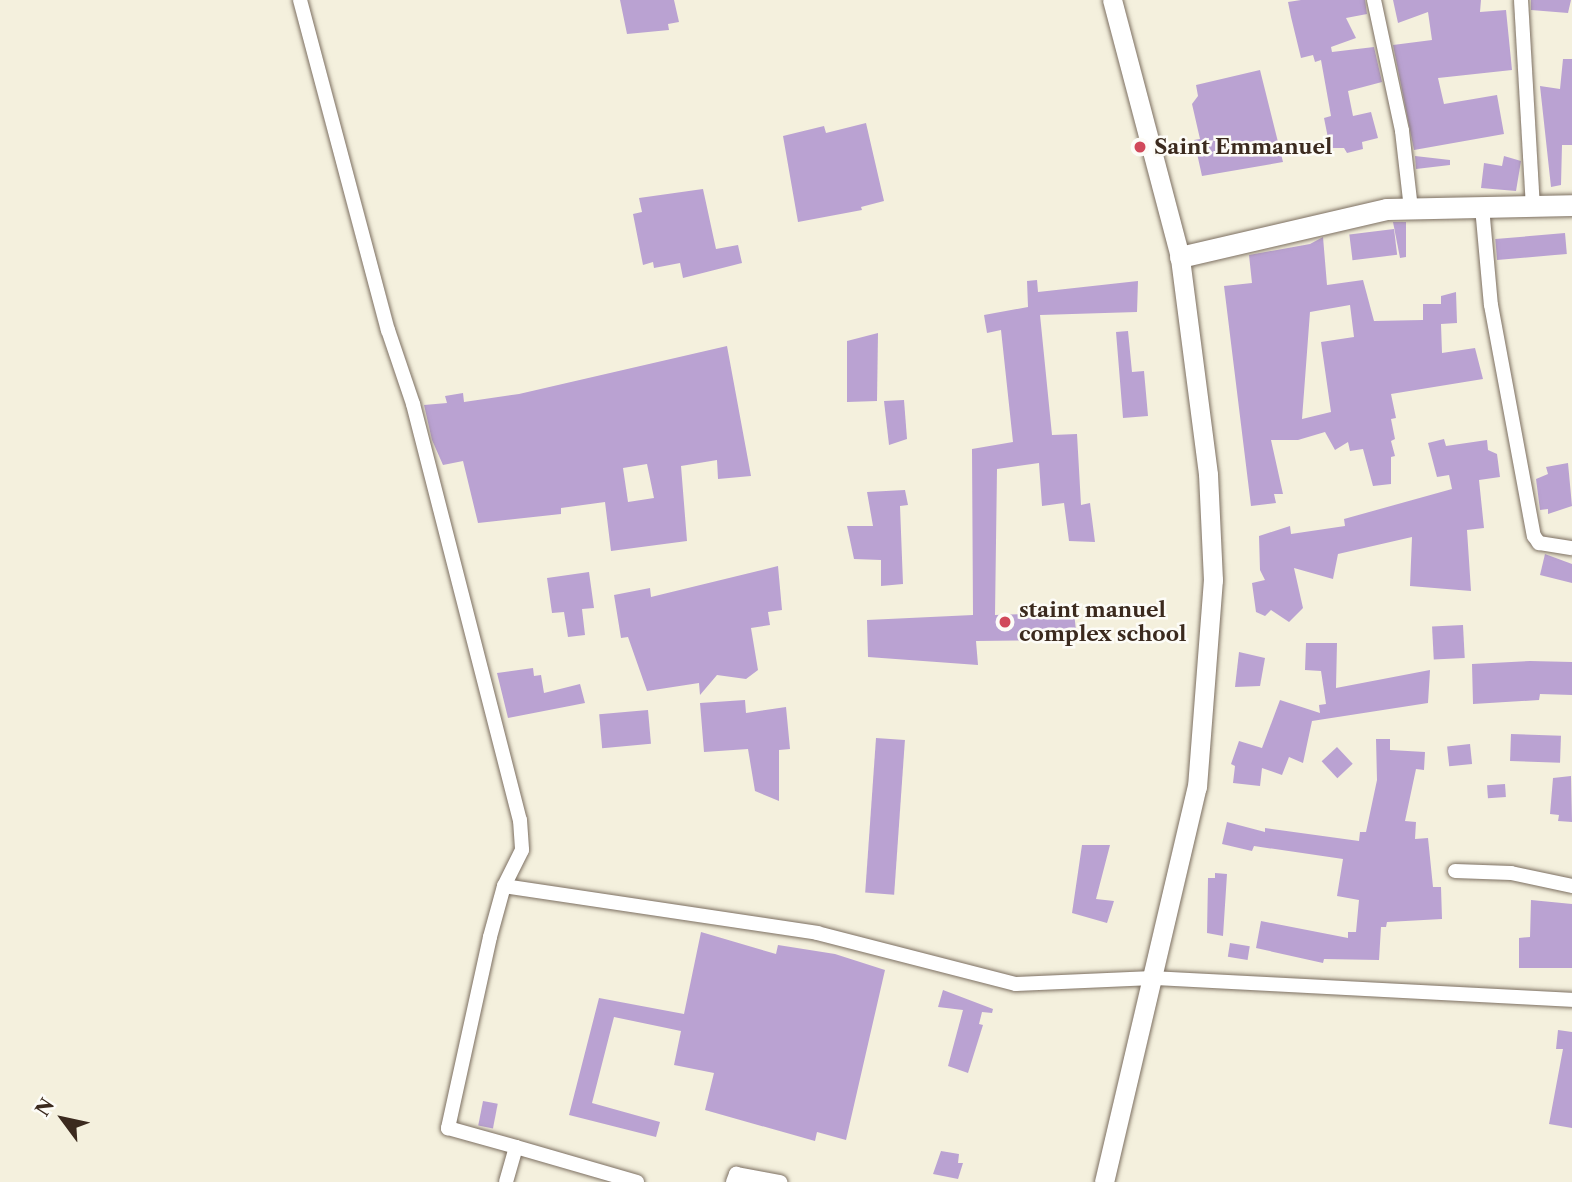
<!DOCTYPE html>
<style>
body{margin:0}
#map{position:relative;width:1572px;height:1182px;overflow:hidden;background:#f4f0dd;font-family:"Libre Caslon Text",serif}
div>[style]{position:absolute}
.building>*{inset:0;background:#baa2d2;transform-origin:0 0}
.roads{filter:drop-shadow(0 0 2px #7c6f61) drop-shadow(0 0 2px #7c6f61)}
.minor>*{height:14px;margin:-7px;padding:0 7px;transform-origin:7px;border-radius:7px;background:#fff}
.tertiary>*{height:19px;margin:-9.5px;padding:0 9.5px;transform-origin:9.5px;border-radius:9.5px;background:#fff}
.secondary>*{height:21px;margin:-10.5px;padding:0 10.5px;transform-origin:10.5px;border-radius:10.5px;background:#fff}
.dots>*{width:19px;height:19px;translate:-50% -50%;box-sizing:border-box;border:4px solid #fdfcf7;border-radius:50%}
span{translate:-50% -50%;white-space:nowrap;text-align:center;line-height:1.15;-webkit-text-stroke:5px #fdfcf7;paint-order:stroke}
.poi-label{font-size:21px;color:#3b2a1e;font-weight:700}
.left{translate:0 -50%;text-align:left}
.north{position:absolute;left:28px;top:1084px;width:70px;height:70px;-webkit-text-stroke:5px #fdfcf7;paint-order:stroke;rotate:303deg;font-size:19px;font-weight:700;line-height:28px;text-align:center;color:#3b2a1e}
.north::after{content:'';display:block;margin:auto;width:24px;height:32px;background:#3b2a1e;clip-path:polygon(50% 0,100% 100%,50% 72%,0 100%)}
</style>
<div id="map">
<div class="building">
<div style="clip-path:polygon(620px 0,674px 0,679px 22px,668px 24px,669px 30px,627px 34px)"></div>
<div style="clip-path:polygon(1301px 0,1365px 0,1367px 14px,1346px 18px,1356px 38px,1331px 47px,1332px 52px,1374px 47px,1382px 82px,1348px 91px,1353px 116px,1371px 112px,1378px 138px,1362px 142px,1363px 149px,1347px 153px,1344px 148px,1330px 148px,1324px 118px,1331px 116px,1321px 60px,1315px 62px,1313px 55px,1301px 58px,1291px 17px,1288px 2px)"></div>
<div style="clip-path:polygon(1393px 0,1481px 0,1480px 12px,1506px 10px,1512px 70px,1438px 78px,1444px 104px,1497px 95px,1504px 134px,1414px 150px,1393px 45px,1432px 40px,1428px 12px,1398px 23px)"></div>
<div style="clip-path:polygon(1531px 0,1571px 0,1568px 13px,1531px 10px)"></div>
<div style="clip-path:polygon(1563px 59px,1572px 59px,1572px 145px,1562px 145px,1561px 185px,1551px 187px,1540px 86px,1560px 89px)"></div>
<div style="clip-path:polygon(1260px 70px,1283px 162px,1202px 176px,1194px 140px,1200px 139px,1192px 104px,1198px 96px,1196px 85px)"></div>
<div style="clip-path:polygon(866px 123px,884px 201px,861px 207px,862px 210px,798px 222px,783px 136px,824px 126px,826px 133px)"></div>
<div style="clip-path:polygon(1415px 156px,1450px 160px,1450px 165px,1416px 169px)"></div>
<div style="clip-path:polygon(1504px 156px,1521px 161px,1516px 191px,1481px 188px,1484px 163px,1502px 166px)"></div>
<div style="clip-path:polygon(703px 189px,716px 249px,738px 245px,742px 263px,683px 278px,680px 263px,654px 268px,653px 262px,643px 265px,633px 214px,642px 212px,639px 198px)"></div>
<div style="clip-path:polygon(1393px 222px,1406px 222px,1406px 257px,1400px 258px)"></div>
<div style="left:1394px;top:229px;width:26px;height:45px;rotate:83deg"></div>
<div style="left:1565px;top:233px;width:21px;height:70px;rotate:85deg"></div>
<div style="clip-path:polygon(evenodd,1323px 237px,1327px 285px,1363px 280px,1374px 321px,1423px 320px,1423px 304px,1441px 304px,1441px 296px,1456px 292px,1457px 323px,1441px 324px,1442px 353px,1475px 348px,1483px 379px,1391px 394px,1396px 418px,1391px 419px,1395px 439px,1391px 441px,1395px 456px,1391px 457px,1391px 484px,1373px 486px,1363px 449px,1350px 451px,1348px 442px,1335px 450px,1325px 432px,1298px 440px,1271px 440px,1283px 494px,1274px 494px,1276px 503px,1251px 506px,1224px 286px,1252px 283px,1249px 255px,1310px 244px,1323px 237px,1350px 305px,1354px 337px,1321px 342px,1331px 412px,1302px 419px,1310px 312px,1350px 305px)"></div>
<div style="clip-path:polygon(1037px 280px,1038px 292px,1138px 281px,1137px 312px,1040px 315px,1052px 435px,1077px 434px,1081px 505px,1090px 503px,1095px 542px,1069px 541px,1064px 503px,1042px 506px,1039px 463px,997px 469px,995px 615px,1074px 612px,1077px 640px,976px 641px,978px 665px,868px 657px,867px 620px,973px 615px,972px 449px,1013px 442px,1001px 330px,987px 333px,984px 315px,1028px 307px,1027px 281px)"></div>
<div style="clip-path:polygon(1128px 331px,1132px 372px,1144px 371px,1148px 416px,1123px 418px,1116px 332px)"></div>
<div style="clip-path:polygon(878px 333px,877px 401px,847px 402px,847px 341px)"></div>
<div style="clip-path:polygon(evenodd,727px 346px,751px 476px,718px 479px,717px 460px,681px 466px,687px 541px,611px 551px,605px 502px,561px 508px,561px 514px,478px 523px,463px 461px,443px 465px,432px 440px,424px 405px,447px 403px,445px 396px,463px 393px,464px 402px,519px 394px,727px 346px,647px 464px,654px 498px,628px 502px,623px 468px,647px 464px)"></div>
<div style="clip-path:polygon(904px 400px,907px 439px,889px 445px,884px 401px)"></div>
<div style="clip-path:polygon(1444px 439px,1446px 446px,1487px 440px,1488px 450px,1497px 454px,1500px 477px,1479px 480px,1484px 528px,1467px 530px,1471px 591px,1410px 586px,1412px 537px,1338px 554px,1333px 579px,1294px 568px,1303px 608px,1289px 622px,1271px 610px,1265px 616px,1256px 612px,1252px 583px,1265px 580px,1260px 570px,1259px 536px,1290px 526px,1291px 534px,1345px 526px,1344px 519px,1452px 489px,1449px 475px,1437px 477px,1428px 443px)"></div>
<div style="clip-path:polygon(1568px 463px,1572px 506px,1548px 514px,1548px 509px,1540px 510px,1536px 479px,1548px 474px,1546px 467px)"></div>
<div style="clip-path:polygon(905px 490px,908px 505px,900px 506px,903px 584px,881px 586px,881px 560px,854px 559px,847px 526px,873px 526px,867px 492px)"></div>
<div style="clip-path:polygon(1545px 554px,1572px 564px,1572px 583px,1540px 575px)"></div>
<div style="clip-path:polygon(778px 566px,782px 610px,768px 612px,770px 625px,751px 628px,758px 670px,746px 679px,717px 675px,700px 695px,699px 683px,647px 691px,628px 637px,621px 638px,614px 595px,650px 588px,651px 597px)"></div>
<div style="clip-path:polygon(589px 572px,594px 608px,582px 609px,585px 635px,568px 637px,564px 612px,552px 613px,547px 578px)"></div>
<div style="left:1463px;top:625px;width:33px;height:31px;rotate:87deg"></div>
<div style="clip-path:polygon(1306px 643px,1337px 643px,1336px 688px,1430px 670px,1428px 703px,1312px 721px,1303px 763px,1289px 757px,1282px 775px,1262px 768px,1260px 786px,1233px 783px,1235px 766px,1231px 764px,1239px 741px,1262px 748px,1280px 700px,1320px 713px,1319px 705px,1326px 704px,1321px 671px,1305px 670px)"></div>
<div style="clip-path:polygon(1239px 652px,1265px 658px,1260px 686px,1235px 687px)"></div>
<div style="clip-path:polygon(1530px 661px,1572px 662px,1572px 695px,1540px 694px,1539px 700px,1473px 704px,1472px 664px)"></div>
<div style="clip-path:polygon(533px 668px,534px 676px,541px 675px,544px 693px,580px 684px,585px 703px,508px 718px,497px 673px)"></div>
<div style="clip-path:polygon(745px 700px,746px 713px,786px 707px,790px 749px,779px 750px,779px 801px,755px 791px,748px 749px,704px 752px,700px 703px)"></div>
<div style="left:648px;top:710px;width:34px;height:49px;rotate:85deg"></div>
<div style="left:1511px;top:734px;width:50px;height:27px;rotate:2deg"></div>
<div style="left:876px;top:738px;width:29px;height:155px;rotate:4deg"></div>
<div style="clip-path:polygon(1376px 739px,1390px 739px,1390px 750px,1425px 752px,1424px 770px,1416px 769px,1405px 821px,1416px 822px,1415px 839px,1428px 838px,1433px 887px,1441px 887px,1442px 919px,1387px 922px,1386px 927px,1381px 927px,1379px 960px,1324px 959px,1323px 963px,1256px 948px,1261px 921px,1348px 938px,1348px 932px,1356px 932px,1359px 900px,1337px 896px,1343px 859px,1254px 846px,1252px 851px,1222px 844px,1227px 822px,1265px 832px,1265px 828px,1359px 841px,1360px 832px,1366px 832px,1377px 780px)"></div>
<div style="left:1470px;top:744px;width:20px;height:23px;rotate:84deg"></div>
<div style="left:1337px;top:747px;width:23px;height:21px;rotate:47deg"></div>
<div style="clip-path:polygon(1571px 776px,1572px 822px,1558px 821px,1559px 815px,1550px 814px,1553px 778px)"></div>
<div style="left:1505px;top:784px;width:13px;height:18px;rotate:86deg"></div>
<div style="clip-path:polygon(1082px 845px,1110px 845px,1096px 899px,1114px 901px,1107px 923px,1072px 913px)"></div>
<div style="clip-path:polygon(1215px 873px,1227px 874px,1223px 936px,1207px 933px,1208px 878px,1215px 878px)"></div>
<div style="clip-path:polygon(1531px 900px,1572px 904px,1572px 968px,1519px 968px,1519px 938px,1530px 937px)"></div>
<div style="clip-path:polygon(701px 932px,776px 954px,778px 945px,835px 954px,885px 970px,846px 1140px,817px 1132px,815px 1141px,705px 1110px,714px 1073px,674px 1065px,681px 1031px,614px 1017px,592px 1103px,660px 1122px,656px 1137px,569px 1115px,599px 998px,684px 1014px)"></div>
<div style="left:1230px;top:943px;width:20px;height:14px;rotate:9deg"></div>
<div style="clip-path:polygon(943px 990px,993px 1009px,992px 1013px,982px 1012px,979px 1024px,983px 1025px,968px 1073px,948px 1066px,963px 1010px,938px 1007px)"></div>
<div style="clip-path:polygon(1558px 1030px,1572px 1032px,1572px 1128px,1549px 1124px,1563px 1049px,1556px 1049px)"></div>
<div style="left:483px;top:1101px;width:15px;height:25px;rotate:11deg"></div>
<div style="clip-path:polygon(941px 1151px,959px 1154px,958px 1163px,963px 1163px,958px 1179px,933px 1174px)"></div>
</div>
<div class="roads">
<div class="minor">
<div style="left:300px;top:0;width:342px;rotate:75.1deg"></div>
<div style="left:388px;top:330px;width:78px;rotate:71.3deg"></div>
<div style="left:413px;top:404px;width:430px;rotate:75.6deg"></div>
<div style="left:520px;top:820px;width:30px;rotate:86deg"></div>
<div style="left:522px;top:850px;width:40px;rotate:116.6deg"></div>
<div style="left:504px;top:886px;width:53px;rotate:105.4deg"></div>
<div style="left:490px;top:937px;width:196px;rotate:102.4deg"></div>
<div style="left:448px;top:1128px;width:71px;rotate:15.6deg"></div>
<div style="left:516px;top:1147px;width:36px;rotate:106deg"></div>
<div style="left:1374px;top:0;width:134px;rotate:77.9deg"></div>
<div style="left:1402px;top:131px;width:79px;rotate:83.4deg"></div>
<div style="left:1521px;top:0;width:206px;rotate:86.7deg"></div>
<div style="left:1482px;top:207px;width:98px;rotate:84.8deg"></div>
<div style="left:1491px;top:305px;width:235px;rotate:79.5deg"></div>
<div style="left:1534px;top:536px;width:9px;rotate:54deg"></div>
<div style="left:1539px;top:543px;width:33px;rotate:9deg"></div>
<div style="left:1455px;top:871px;width:56px;rotate:2deg"></div>
<div style="left:1511px;top:873px;width:62px;rotate:12deg"></div>
<div style="left:504px;top:886px;width:317px;rotate:8.5deg"></div>
<div style="left:817px;top:933px;width:205px;rotate:14.4deg"></div>
<div style="left:1016px;top:984px;width:137px;rotate:-2.5deg"></div>
<div style="left:1153px;top:978px;width:420px;rotate:3deg"></div>
<div style="left:516px;top:1147px;width:126px;rotate:16.1deg"></div>
<div style="left:733px;top:1182px;width:9px;rotate:-69deg"></div>
<div style="left:736px;top:1174px;width:45px;rotate:10.3deg"></div>
</div>
<div class="tertiary">
<div style="left:1104px;top:1182px;width:406px;rotate:-76.8deg"></div>
<div style="left:1197px;top:787px;width:208px;rotate:-85.6deg"></div>
<div style="left:1213px;top:580px;width:106px;rotate:-92.7deg"></div>
<div style="left:1208px;top:474px;width:219px;rotate:-97.4deg"></div>
<div style="left:1180px;top:257px;width:266px;rotate:-104.8deg"></div>
</div>
<div class="secondary">
<div style="left:1180px;top:257px;width:212px;rotate:-13.1deg"></div>
<div style="left:1387px;top:209px;width:185px;rotate:-1.2deg"></div>
</div>
</div>
<div class="dots">
<div style="left:1140px;top:147px;background:#d1495b"></div>
<div style="left:1005px;top:622px;background:#d1495b"></div>
</div>
<div class="poi-label">
<span class="left" style="left:1154px;top:147px">Saint Emmanuel</span>
<span class="left" style="left:1019px;top:622px">staint manuel<br>complex school</span>
</div>
<div class="north">N</div>
</div>
